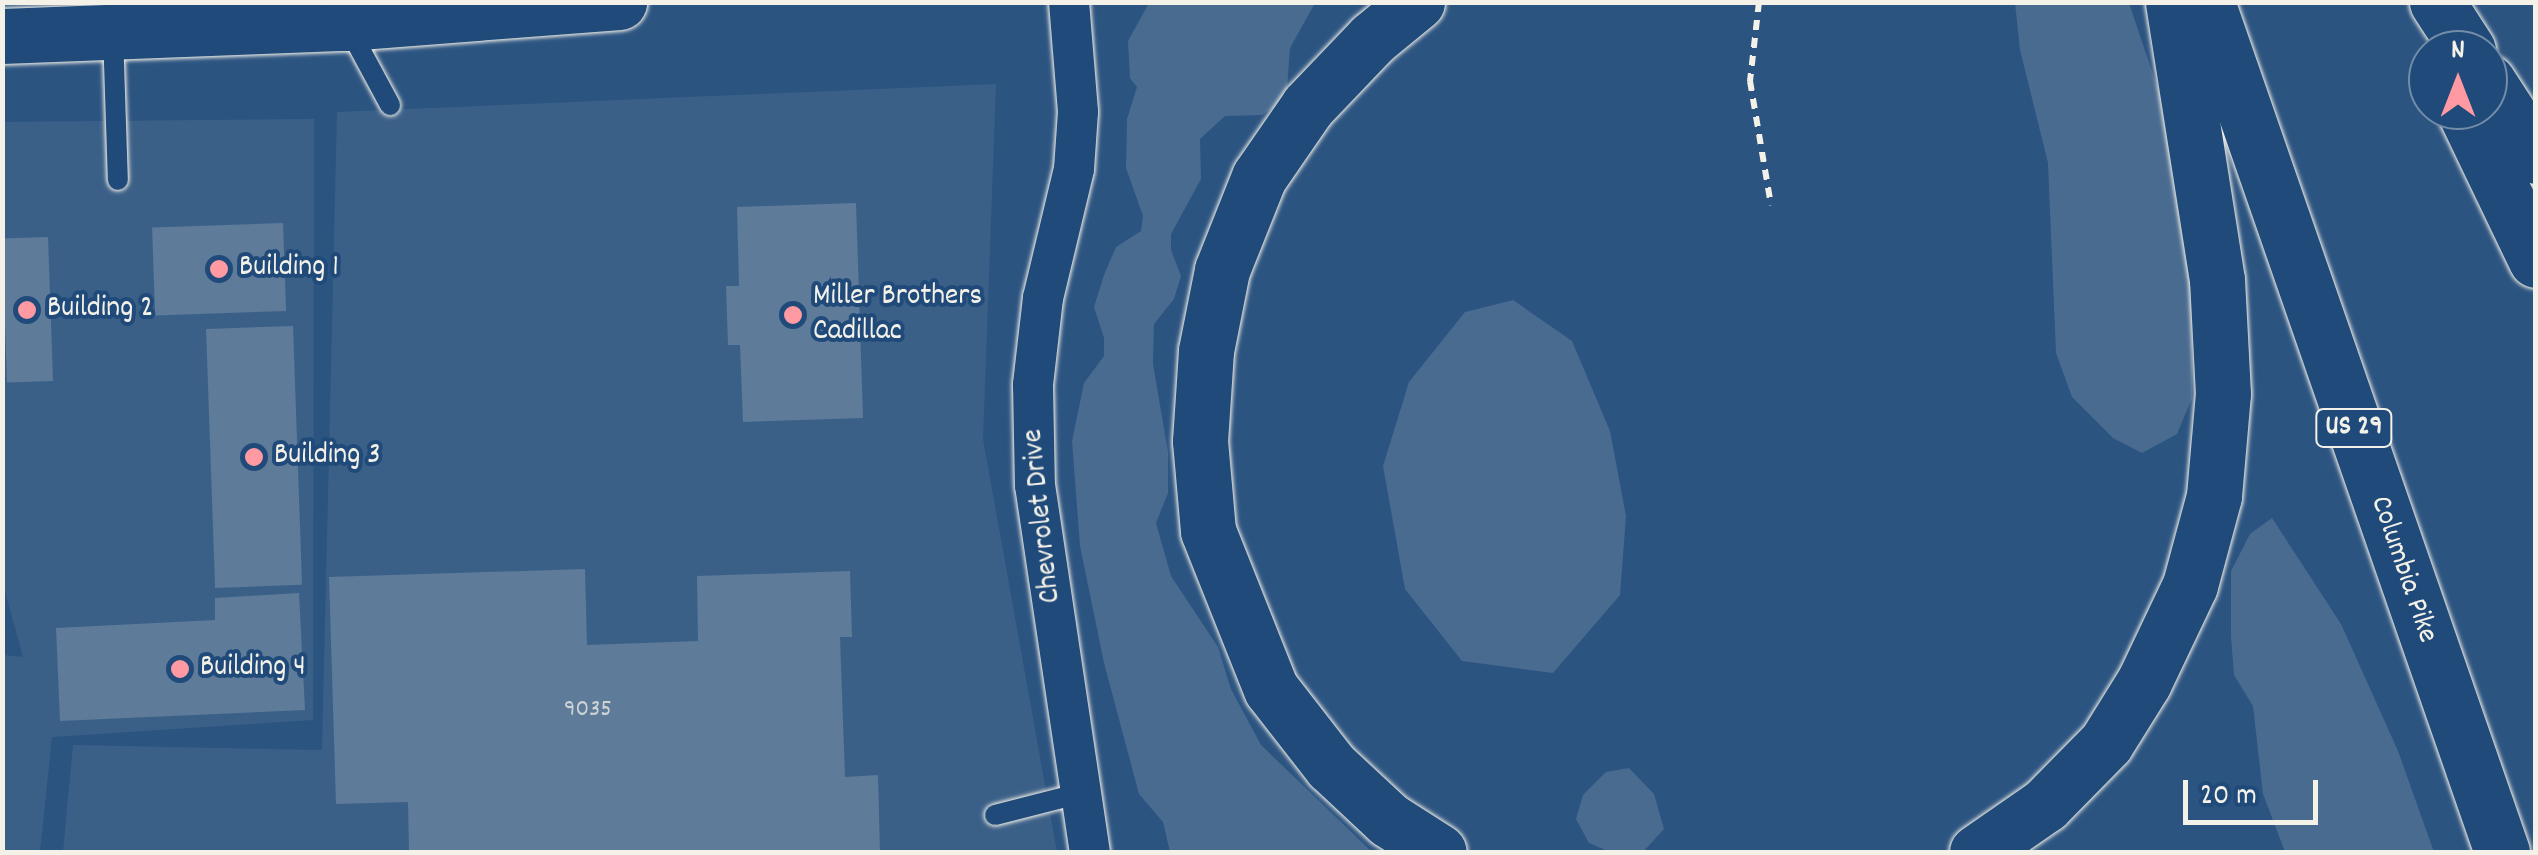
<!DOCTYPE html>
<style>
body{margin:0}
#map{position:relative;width:2538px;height:855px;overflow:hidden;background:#2c5481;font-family:Dekko,sans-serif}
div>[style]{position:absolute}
.built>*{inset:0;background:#3b6088}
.green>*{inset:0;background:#496b90}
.building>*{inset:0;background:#5e7b9a;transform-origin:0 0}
.path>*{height:6px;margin-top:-3px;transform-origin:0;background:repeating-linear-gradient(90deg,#f4f1e8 0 10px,transparent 0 18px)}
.roads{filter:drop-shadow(0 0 2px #f4f1e8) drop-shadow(0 0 2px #f4f1e8)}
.lane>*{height:20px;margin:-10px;padding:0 10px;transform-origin:10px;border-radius:10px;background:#1f4a7a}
.street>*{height:40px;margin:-20px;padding:0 20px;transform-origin:20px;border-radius:20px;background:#1f4a7a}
.primary>*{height:55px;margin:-27.5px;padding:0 27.5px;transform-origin:27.5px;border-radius:27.5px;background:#1f4a7a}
.highway>*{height:55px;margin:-27.5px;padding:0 27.5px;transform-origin:27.5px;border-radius:27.5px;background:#1f4a7a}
.dots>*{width:28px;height:28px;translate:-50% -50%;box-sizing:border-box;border:5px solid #1f4a7a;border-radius:50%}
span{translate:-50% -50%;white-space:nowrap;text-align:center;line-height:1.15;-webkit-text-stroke:8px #1f4a7a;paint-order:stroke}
.number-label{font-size:25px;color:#ced4d4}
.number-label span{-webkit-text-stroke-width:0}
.shield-label span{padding:2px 8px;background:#1f4a7a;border:2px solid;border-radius:8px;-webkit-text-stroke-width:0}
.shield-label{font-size:28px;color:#f4f1e8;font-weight:700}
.poi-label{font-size:30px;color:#f4f1e8}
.left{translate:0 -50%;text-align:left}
.street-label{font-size:30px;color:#f4f1e8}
.frame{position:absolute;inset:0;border:5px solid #f4f1e8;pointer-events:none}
.north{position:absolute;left:2408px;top:30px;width:100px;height:100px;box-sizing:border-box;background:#1f4a7a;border:2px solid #748da6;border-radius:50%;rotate:0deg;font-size:28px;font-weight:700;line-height:40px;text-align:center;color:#f4f1e8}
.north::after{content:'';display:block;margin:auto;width:35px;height:45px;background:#ff9aa2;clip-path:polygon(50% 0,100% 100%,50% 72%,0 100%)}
.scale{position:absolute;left:2183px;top:780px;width:135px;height:45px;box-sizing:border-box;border:5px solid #f4f1e8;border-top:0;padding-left:12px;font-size:30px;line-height:35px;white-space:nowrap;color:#f4f1e8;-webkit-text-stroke:8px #1f4a7a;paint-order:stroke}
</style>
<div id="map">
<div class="built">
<div style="clip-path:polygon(996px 84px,983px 439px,1057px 852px,63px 852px,73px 745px,322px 750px,337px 112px)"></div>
<div style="clip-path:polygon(314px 119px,313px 720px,52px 737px,40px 852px,3px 852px,3px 655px,23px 657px,3px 584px,3px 122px)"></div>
</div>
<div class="green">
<div style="clip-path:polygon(1149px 3px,1315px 3px,1290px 48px,1287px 89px,1277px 105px,1262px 115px,1225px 116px,1200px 139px,1201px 179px,1171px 234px,1171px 250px,1181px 276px,1174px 299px,1154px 324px,1153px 364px,1168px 452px,1168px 493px,1156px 523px,1171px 576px,1218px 647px,1231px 689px,1261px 745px,1372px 852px,1170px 852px,1163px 822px,1139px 794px,1104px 663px,1080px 546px,1072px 441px,1084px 383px,1104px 356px,1104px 338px,1094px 307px,1104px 275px,1116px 247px,1141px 231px,1143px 216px,1126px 168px,1127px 119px,1137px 87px,1130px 78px,1128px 41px)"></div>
<div style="clip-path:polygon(2015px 3px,2129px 3px,2170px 125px,2192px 265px,2192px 398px,2177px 434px,2142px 453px,2113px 438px,2072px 397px,2056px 353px,2048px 163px,2020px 50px)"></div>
<div style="clip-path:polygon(1513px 300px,1572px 341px,1610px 431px,1626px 516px,1620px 595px,1553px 673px,1462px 661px,1405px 589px,1383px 466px,1409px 382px,1465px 312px)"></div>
<div style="clip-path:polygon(2272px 518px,2341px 624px,2398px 751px,2434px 852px,2285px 852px,2263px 794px,2253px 706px,2234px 675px,2231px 637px,2231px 571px,2250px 534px)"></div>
<div style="clip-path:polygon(1629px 768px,1654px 794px,1664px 829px,1643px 852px,1610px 852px,1589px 843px,1576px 819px,1583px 795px,1606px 772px)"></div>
</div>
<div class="building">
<div style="clip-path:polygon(856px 203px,863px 418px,743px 422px,740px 345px,728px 345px,726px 286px,739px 286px,737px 207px)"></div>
<div style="left:283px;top:223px;width:88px;height:131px;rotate:88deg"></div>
<div style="left:48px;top:237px;width:144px;height:46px;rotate:88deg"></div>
<div style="left:293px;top:326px;width:259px;height:87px;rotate:88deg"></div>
<div style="clip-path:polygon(585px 569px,587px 645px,698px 641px,697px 576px,850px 571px,852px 637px,840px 637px,845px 777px,878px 775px,880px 852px,409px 852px,408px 802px,336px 804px,329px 577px)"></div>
<div style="clip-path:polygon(299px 593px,305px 710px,60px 721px,56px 628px,215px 620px,215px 598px)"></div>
</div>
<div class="path">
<div style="left:1759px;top:2px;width:80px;rotate:96.5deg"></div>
<div style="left:1750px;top:81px;width:126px;rotate:80.4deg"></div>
</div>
<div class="roads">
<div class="lane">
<div style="left:347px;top:25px;width:91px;rotate:61.7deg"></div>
<div style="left:113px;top:33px;width:147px;rotate:88.1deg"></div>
<div style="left:995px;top:815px;width:89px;rotate:-14.3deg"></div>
</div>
<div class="street">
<div style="left:1069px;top:2px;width:110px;rotate:85.3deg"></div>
<div style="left:1078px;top:112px;width:57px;rotate:94deg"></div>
<div style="left:1074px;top:169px;width:133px;rotate:103.5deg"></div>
<div style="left:1043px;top:298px;width:88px;rotate:96.6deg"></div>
<div style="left:1033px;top:385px;width:100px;rotate:88.9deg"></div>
<div style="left:1035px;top:485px;width:371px;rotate:81.5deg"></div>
</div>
<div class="primary">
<div style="left:2px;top:36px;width:344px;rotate:-2.2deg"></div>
<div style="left:346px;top:23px;width:274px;rotate:-4.4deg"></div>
</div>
<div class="highway">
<div style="left:1417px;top:2px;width:58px;rotate:140.6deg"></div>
<div style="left:1372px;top:39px;width:93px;rotate:133.7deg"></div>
<div style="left:1308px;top:106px;width:86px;rotate:124.6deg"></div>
<div style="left:1259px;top:177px;width:100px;rotate:111.7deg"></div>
<div style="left:1222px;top:270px;width:83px;rotate:101.2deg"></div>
<div style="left:1206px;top:351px;width:90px;rotate:93.8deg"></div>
<div style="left:1200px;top:441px;width:90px;rotate:84.9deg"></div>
<div style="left:1208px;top:531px;width:170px;rotate:68.3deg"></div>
<div style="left:1271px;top:689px;width:98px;rotate:52.1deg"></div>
<div style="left:1331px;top:766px;width:79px;rotate:43deg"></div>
<div style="left:1389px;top:820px;width:59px;rotate:32.6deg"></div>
<div style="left:2207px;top:2px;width:900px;rotate:70.86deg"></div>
<div style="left:2437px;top:2px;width:57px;rotate:57.1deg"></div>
<div style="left:2488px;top:82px;width:88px;rotate:57deg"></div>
<div style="left:2464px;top:110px;width:166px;rotate:64.4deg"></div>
<div style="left:1977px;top:852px;width:83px;rotate:-34.7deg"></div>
<div style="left:2045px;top:805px;width:87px;rotate:-45.5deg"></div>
<div style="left:2106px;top:743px;width:72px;rotate:-58.1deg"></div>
<div style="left:2144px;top:682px;width:107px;rotate:-64.6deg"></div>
<div style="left:2190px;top:585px;width:92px;rotate:-74.9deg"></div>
<div style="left:2214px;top:496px;width:102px;rotate:-85deg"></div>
<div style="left:2223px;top:394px;width:114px;rotate:-93deg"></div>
<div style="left:2217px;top:280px;width:281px;rotate:-99deg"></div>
</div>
</div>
<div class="dots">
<div style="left:219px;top:269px;background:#ff9aa2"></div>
<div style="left:27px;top:310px;background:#ff9aa2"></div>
<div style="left:793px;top:315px;background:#ff9aa2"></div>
<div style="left:254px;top:457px;background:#ff9aa2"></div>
<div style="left:180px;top:669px;background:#ff9aa2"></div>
</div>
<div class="number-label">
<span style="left:588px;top:710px">9035</span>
</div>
<div class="shield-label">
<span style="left:2354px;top:428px">US 29</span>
</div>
<div class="poi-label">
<span class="left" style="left:239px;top:269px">Building 1</span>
<span class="left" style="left:813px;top:315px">Miller Brothers<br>Cadillac</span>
<span class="left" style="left:47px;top:310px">Building 2</span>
<span class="left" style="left:274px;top:457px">Building 3</span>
<span class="left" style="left:200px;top:669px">Building 4</span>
</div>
<div class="street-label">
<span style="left:1044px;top:516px;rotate:-96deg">Chevrolet Drive</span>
<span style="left:2402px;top:570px;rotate:71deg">Columbia Pike</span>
</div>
<div class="frame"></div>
<div class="north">N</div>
<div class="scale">20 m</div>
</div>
